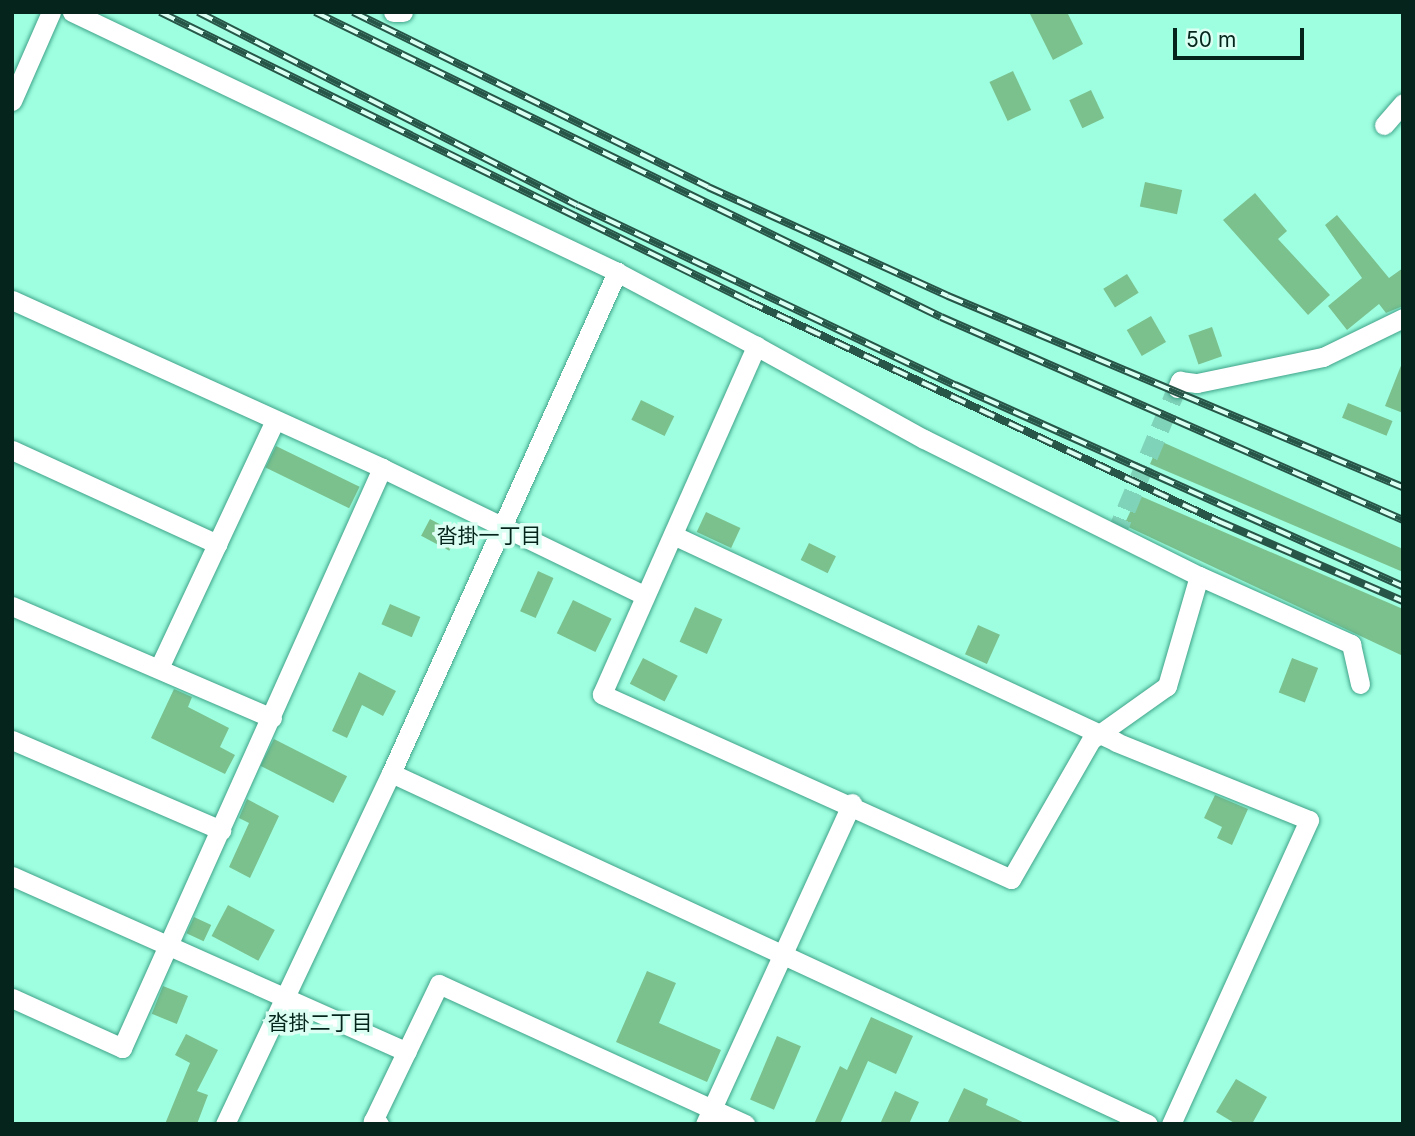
<!DOCTYPE html>
<meta charset="utf-8">
<style>
body{margin:0}
#map{position:relative;width:1415px;height:1136px;overflow:hidden;background:#9effe0;font-family:Inter,"Noto Sans JP",sans-serif}
div>[style]{position:absolute}
.building>*{inset:0;background:#7bc18e;transform-origin:0 0}
.minor-tunnel>*{height:19px;margin-top:-9.5px;transform-origin:0;background:repeating-linear-gradient(90deg,#7fd3b9 0 19px,transparent 0 29px)}
.roads{filter:drop-shadow(0 0 2px #40a389) drop-shadow(0 0 2px #40a389)}
.minor>*{height:19px;margin:-9.5px;padding:0 9.5px;transform-origin:9.5px;border-radius:9.5px;background:#fff}
.rail>*{height:8px;margin-top:-4px;transform-origin:0;background:repeating-linear-gradient(90deg,#dbfff2 0 16px,#275547 0 32px);box-sizing:border-box;border-block:2px solid #275547}
span{translate:-50% -50%;white-space:nowrap;text-align:center;line-height:1.15;-webkit-text-stroke:7px #dbfff2;paint-order:stroke}
.neighbourhood-label{font-size:21px;color:#05251c}
.frame{position:absolute;inset:0;border:14px solid #05251c;pointer-events:none}
.scale{position:absolute;left:1173px;top:28px;width:131px;height:32px;box-sizing:border-box;border:4px solid #05251c;border-top:0;padding-left:9px;font-size:21px;line-height:24px;white-space:nowrap;color:#05251c;-webkit-text-stroke:5px #dbfff2;paint-order:stroke}
</style>
<div id="map">
<div class="building">
<div style="clip-path:polygon(1029px 12px,1067px 12px,1083px 44px,1053px 60px)"></div>
<div style="left:1013px;top:71px;width:43px;height:26px;rotate:65deg"></div>
<div style="left:1091px;top:90px;width:31px;height:24px;rotate:65deg"></div>
<div style="left:1145px;top:182px;width:38px;height:25px;rotate:12deg"></div>
<div style="clip-path:polygon(1255px 193px,1287px 231px,1278px 239px,1330px 295px,1308px 315px,1223px 220px)"></div>
<div style="clip-path:polygon(1337px 215px,1389px 278px,1403px 268px,1403px 306px,1386px 313px,1379px 304px,1347px 330px,1328px 306px,1362px 278px,1325px 225px)"></div>
<div style="left:1127px;top:274px;width:22px;height:28px;rotate:58deg"></div>
<div style="left:1151px;top:316px;width:30px;height:28px;rotate:60deg"></div>
<div style="left:1212px;top:327px;width:31px;height:25px;rotate:71deg"></div>
<div style="clip-path:polygon(1402px 363px,1403px 364px,1403px 413px,1385px 406px)"></div>
<div style="left:641px;top:400px;width:37px;height:22px;rotate:26deg"></div>
<div style="left:1348px;top:403px;width:48px;height:16px;rotate:22deg"></div>
<div style="clip-path:polygon(1160px 441px,1403px 549px,1403px 572px,1150px 464px)"></div>
<div style="left:276px;top:446px;width:93px;height:24px;rotate:26deg"></div>
<div style="clip-path:polygon(1138px 495px,1403px 609px,1403px 656px,1124px 525px)"></div>
<div style="left:706px;top:512px;width:38px;height:22px;rotate:25deg"></div>
<div style="left:430px;top:519px;width:32px;height:19px;rotate:28deg"></div>
<div style="left:809px;top:543px;width:30px;height:19px;rotate:26deg"></div>
<div style="left:538px;top:571px;width:17px;height:44px;rotate:24deg"></div>
<div style="left:573px;top:600px;width:43px;height:37px;rotate:26deg"></div>
<div style="left:390px;top:604px;width:33px;height:22px;rotate:23deg"></div>
<div style="left:695px;top:607px;width:30px;height:38px;rotate:24deg"></div>
<div style="left:978px;top:625px;width:24px;height:32px;rotate:24deg"></div>
<div style="left:643px;top:658px;width:39px;height:29px;rotate:27deg"></div>
<div style="left:1292px;top:658px;width:28px;height:37px;rotate:21deg"></div>
<div style="clip-path:polygon(359px 672px,396px 691px,383px 716px,362px 705px,347px 738px,332px 731px)"></div>
<div style="clip-path:polygon(174px 689px,192px 697px,188px 707px,229px 728px,220px 747px,235px 755px,225px 774px,151px 738px)"></div>
<div style="left:274px;top:739px;width:82px;height:30px;rotate:27deg"></div>
<div style="clip-path:polygon(1215px 795px,1248px 809px,1232px 845px,1217px 838px,1222px 827px,1204px 818px)"></div>
<div style="clip-path:polygon(247px 799px,279px 816px,250px 878px,229px 867px,249px 823px,239px 818px)"></div>
<div style="left:228px;top:905px;width:53px;height:35px;rotate:28deg"></div>
<div style="left:194px;top:917px;width:19px;height:18px;rotate:25deg"></div>
<div style="clip-path:polygon(647px 971px,676px 983px,659px 1023px,721px 1050px,707px 1082px,616px 1042px)"></div>
<div style="left:163px;top:986px;width:27px;height:30px;rotate:22deg"></div>
<div style="clip-path:polygon(871px 1017px,913px 1036px,896px 1074px,868px 1061px,840px 1124px,814px 1124px,840px 1066px,847px 1070px)"></div>
<div style="clip-path:polygon(186px 1034px,218px 1050px,197px 1091px,208px 1095px,197px 1124px,165px 1124px,190px 1063px,175px 1055px)"></div>
<div style="left:777px;top:1036px;width:26px;height:69px;rotate:23deg"></div>
<div style="clip-path:polygon(1236px 1079px,1267px 1097px,1252px 1124px,1236px 1124px,1216px 1112px)"></div>
<div style="clip-path:polygon(964px 1088px,988px 1099px,986px 1105px,1027px 1124px,947px 1124px)"></div>
<div style="clip-path:polygon(895px 1091px,919px 1102px,909px 1124px,880px 1124px)"></div>
</div>
<div class="minor-tunnel">
<div style="left:1115px;top:536px;width:160px;rotate:-67.3deg"></div>
</div>
<div class="roads">
<div class="minor">
<div style="left:72px;top:12px;width:604px;rotate:25.5deg"></div>
<div style="left:617px;top:272px;width:157px;rotate:28deg"></div>
<div style="left:756px;top:346px;width:192px;rotate:29deg"></div>
<div style="left:924px;top:439px;width:307px;rotate:26.5deg"></div>
<div style="left:1199px;top:576px;width:115px;rotate:106.2deg"></div>
<div style="left:1167px;top:686px;width:93px;rotate:144.6deg"></div>
<div style="left:1091px;top:740px;width:160px;rotate:119.9deg"></div>
<div style="left:1011px;top:879px;width:449px;rotate:-155.7deg"></div>
<div style="left:602px;top:694px;width:381px;rotate:-66.1deg"></div>
<div style="left:393px;top:12px;width:10px"></div>
<div style="left:12px;top:101px;width:97px;rotate:-66.3deg"></div>
<div style="left:1384px;top:125px;width:29px;rotate:-49deg"></div>
<div style="left:12px;top:300px;width:406px;rotate:24.4deg"></div>
<div style="left:382px;top:468px;width:290px;rotate:25.9deg"></div>
<div style="left:1177px;top:388px;width:8px;rotate:-67deg"></div>
<div style="left:1180px;top:381px;width:17px;rotate:7deg"></div>
<div style="left:1197px;top:383px;width:129px;rotate:-11.7deg"></div>
<div style="left:1323px;top:357px;width:89px;rotate:-26deg"></div>
<div style="left:12px;top:450px;width:226px;rotate:24.6deg"></div>
<div style="left:217px;top:544px;width:137px;rotate:-64.9deg"></div>
<div style="left:673px;top:535px;width:489px;rotate:25deg"></div>
<div style="left:1116px;top:742px;width:208px;rotate:22deg"></div>
<div style="left:1309px;top:820px;width:334px;rotate:114.4deg"></div>
<div style="left:1199px;top:576px;width:167px;rotate:24.1deg"></div>
<div style="left:1351px;top:644px;width:41px;rotate:77.3deg"></div>
<div style="left:12px;top:606px;width:283px;rotate:23.3deg"></div>
<div style="left:159px;top:668px;width:137px;rotate:-64.9deg"></div>
<div style="left:12px;top:740px;width:228px;rotate:23.3deg"></div>
<div style="left:391px;top:773px;width:834px;rotate:24.88deg"></div>
<div style="left:12px;top:876px;width:432px;rotate:24deg"></div>
<div style="left:12px;top:998px;width:121px;rotate:24.4deg"></div>
<div style="left:122px;top:1048px;width:636px;rotate:-65.85deg"></div>
<div style="left:225px;top:1124px;width:388px;rotate:-64.7deg"></div>
<div style="left:391px;top:773px;width:550px;rotate:-65.72deg"></div>
<div style="left:379px;top:1124px;width:7px;rotate:-153deg"></div>
<div style="left:373px;top:1121px;width:152px;rotate:-64.3deg"></div>
<div style="left:439px;top:984px;width:337px;rotate:24.6deg"></div>
<div style="left:705px;top:1124px;width:353px;rotate:-65.4deg"></div>
</div>
</div>
<div class="rail">
<div style="left:160px;top:12px;width:655px;rotate:26.17deg"></div>
<div style="left:748px;top:301px;width:519px;rotate:25.08deg"></div>
<div style="left:1218px;top:521px;width:202px;rotate:23.4deg"></div>
<div style="left:198px;top:12px;width:425px;rotate:27deg"></div>
<div style="left:577px;top:205px;width:419px;rotate:25.5deg"></div>
<div style="left:955px;top:385px;width:491px;rotate:24.2deg"></div>
<div style="left:315px;top:12px;width:696px;rotate:25.98deg"></div>
<div style="left:941px;top:317px;width:505px;rotate:23.72deg"></div>
<div style="left:353px;top:12px;width:396px;rotate:26.2deg"></div>
<div style="left:708px;top:187px;width:264px;rotate:24.4deg"></div>
<div style="left:948px;top:296px;width:493px;rotate:22.8deg"></div>
</div>
<div class="neighbourhood-label">
<span style="left:489px;top:536px">沓掛一丁目</span>
<span style="left:320px;top:1023px">沓掛二丁目</span>
</div>
<div class="frame"></div>
<div class="scale">50 m</div>
</div>
